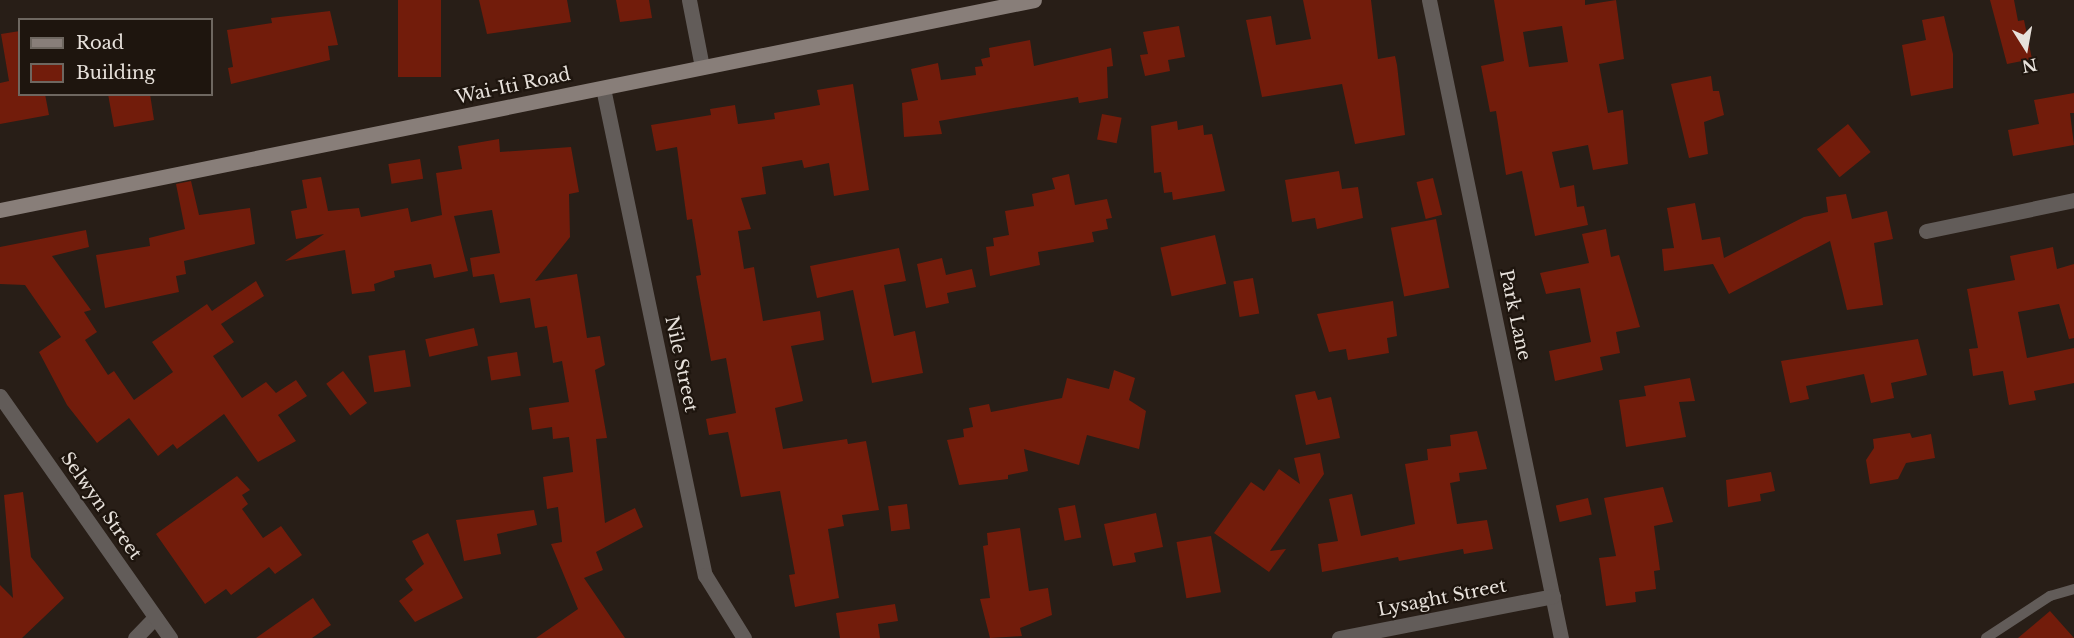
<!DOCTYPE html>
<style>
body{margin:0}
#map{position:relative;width:2074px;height:638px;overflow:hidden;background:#281e17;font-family:"Libre Baskerville",serif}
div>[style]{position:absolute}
.building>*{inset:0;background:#721c0b;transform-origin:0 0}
.service>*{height:10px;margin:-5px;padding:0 5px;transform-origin:5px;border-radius:5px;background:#625c59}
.minor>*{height:15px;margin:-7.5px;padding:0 7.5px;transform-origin:7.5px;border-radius:7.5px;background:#625c59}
.tertiary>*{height:15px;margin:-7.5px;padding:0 7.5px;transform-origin:7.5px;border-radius:7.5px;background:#625c59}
.secondary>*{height:15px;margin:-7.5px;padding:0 7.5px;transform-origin:7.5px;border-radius:7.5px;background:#887e79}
span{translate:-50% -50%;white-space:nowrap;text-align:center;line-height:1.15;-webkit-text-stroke:4.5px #1e150e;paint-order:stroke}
.street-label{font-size:18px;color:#e7e1db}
.legend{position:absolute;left:18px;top:18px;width:195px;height:78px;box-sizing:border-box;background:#1e150e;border:2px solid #6e6760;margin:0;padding:8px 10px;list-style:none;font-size:18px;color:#e7e1db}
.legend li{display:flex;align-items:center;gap:12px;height:30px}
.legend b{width:30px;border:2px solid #6e6760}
.north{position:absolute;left:1996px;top:18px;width:60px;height:60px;-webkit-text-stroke:4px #1e150e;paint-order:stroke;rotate:169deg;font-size:16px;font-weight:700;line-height:24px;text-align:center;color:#e7e1db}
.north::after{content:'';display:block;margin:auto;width:21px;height:27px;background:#e7e1db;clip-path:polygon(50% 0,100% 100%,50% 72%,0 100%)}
</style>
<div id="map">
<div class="building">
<div style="left:398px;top:0;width:43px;height:77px"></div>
<div style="clip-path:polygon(479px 0,567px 0,571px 22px,487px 34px)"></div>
<div style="clip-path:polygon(616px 0,649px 0,652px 18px,620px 22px)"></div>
<div style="clip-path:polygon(1303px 0,1371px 0,1378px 59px,1395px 56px,1397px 65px,1405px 135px,1355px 144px,1342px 84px,1262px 97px,1246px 20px,1271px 16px,1276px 45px,1311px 39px)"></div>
<div style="clip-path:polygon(evenodd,1494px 0,1585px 0,1585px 5px,1616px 0,1624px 59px,1599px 64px,1608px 113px,1623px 110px,1628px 164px,1593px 170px,1588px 145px,1552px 152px,1560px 188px,1574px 185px,1577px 207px,1584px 206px,1588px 225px,1535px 236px,1522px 171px,1506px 175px,1496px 111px,1490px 112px,1481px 66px,1504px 61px,1494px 0,1562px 26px,1568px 62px,1529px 67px,1523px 32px,1562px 26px)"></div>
<div style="clip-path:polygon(1990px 0,2014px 0,2018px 21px,2024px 20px,2032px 59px,2007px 64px)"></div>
<div style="clip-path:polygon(330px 11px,338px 45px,328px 46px,330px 60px,231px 84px,228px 68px,233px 67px,227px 30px,272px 23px,271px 18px)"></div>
<div style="clip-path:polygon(1944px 16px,1953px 54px,1953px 88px,1911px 96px,1902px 45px,1926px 40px,1922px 20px)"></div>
<div style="clip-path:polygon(1179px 26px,1185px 57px,1168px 60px,1170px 71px,1145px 76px,1140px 55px,1148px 54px,1143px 32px)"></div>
<div style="clip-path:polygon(20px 31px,20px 94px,45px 94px,49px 115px,0 124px,0 83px,9px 81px,1px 34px)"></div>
<div style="clip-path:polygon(1030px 40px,1034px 66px,1111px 48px,1113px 66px,1107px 67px,1108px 98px,1079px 103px,1078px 97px,939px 121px,942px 134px,904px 137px,902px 103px,918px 100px,911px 69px,938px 63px,941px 80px,976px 75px,975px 67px,983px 66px,981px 59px,990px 57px,989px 48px)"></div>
<div style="clip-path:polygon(1711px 76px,1713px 91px,1719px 91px,1724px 115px,1704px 122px,1708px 154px,1689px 158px,1671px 84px)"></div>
<div style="clip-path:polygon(853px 84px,869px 190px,834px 196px,829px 163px,804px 168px,802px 160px,762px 167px,766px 194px,741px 198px,751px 229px,738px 231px,744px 269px,754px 267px,763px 321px,820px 311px,824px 340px,791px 346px,803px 401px,775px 408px,783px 449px,847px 439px,848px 444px,866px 441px,879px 510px,842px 515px,844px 526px,828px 529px,839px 598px,795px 607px,789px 575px,795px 574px,780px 491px,741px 497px,728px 432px,709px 435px,706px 419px,736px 413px,726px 358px,711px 361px,696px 276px,701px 275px,692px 219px,687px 220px,677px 147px,656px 151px,651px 125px,711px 115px,710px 109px,735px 105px,738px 124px,775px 119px,774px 113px,820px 105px,817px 90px)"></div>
<div style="clip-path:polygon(2074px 93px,2074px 113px,2070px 113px,2074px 145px,2013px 156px,2008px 130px,2039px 124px,2034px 100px)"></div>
<div style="clip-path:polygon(108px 94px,150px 94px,154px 120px,114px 127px)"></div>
<div style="left:1102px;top:114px;width:20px;height:26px;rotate:11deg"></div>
<div style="clip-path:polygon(1177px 121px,1178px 130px,1203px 125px,1204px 135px,1212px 134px,1225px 191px,1173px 200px,1172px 192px,1164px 193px,1161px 172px,1154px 173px,1151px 126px)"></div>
<div style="left:1848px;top:124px;width:36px;height:40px;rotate:51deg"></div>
<div style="clip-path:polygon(499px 139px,500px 152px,571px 147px,579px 192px,569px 194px,570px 237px,535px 281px,577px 274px,587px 338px,600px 336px,605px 365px,595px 370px,607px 438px,596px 439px,605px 523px,635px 508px,643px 527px,596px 552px,603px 570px,584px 578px,625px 638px,536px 638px,578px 609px,551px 544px,562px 542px,558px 507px,547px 509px,543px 477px,573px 472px,569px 437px,553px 439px,552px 427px,532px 430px,529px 408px,569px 402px,562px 361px,553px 363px,547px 326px,535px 328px,530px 298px,500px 303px,494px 274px,473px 277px,470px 258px,500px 253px,492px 210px,454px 216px,468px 271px,434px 278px,431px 264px,394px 271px,395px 277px,374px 284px,375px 291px,352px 294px,345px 250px,285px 261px,324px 234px,296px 239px,291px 211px,307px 208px,302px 180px,321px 177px,328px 211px,359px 208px,361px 217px,408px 208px,411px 222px,442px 215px,436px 173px,462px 169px,458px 146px)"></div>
<div style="left:420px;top:159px;width:20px;height:32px;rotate:81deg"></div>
<div style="clip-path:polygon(1339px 171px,1342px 189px,1358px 187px,1363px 218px,1317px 229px,1315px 218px,1292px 222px,1285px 180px)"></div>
<div style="clip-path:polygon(1069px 174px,1075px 205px,1107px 199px,1112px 218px,1106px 219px,1108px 229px,1092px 232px,1094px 242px,1038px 252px,1040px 265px,990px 276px,986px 247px,994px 246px,993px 238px,1009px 235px,1005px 211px,1034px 206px,1032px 194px,1055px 189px,1052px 178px)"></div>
<div style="left:1433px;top:178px;width:38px;height:17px;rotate:76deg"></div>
<div style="clip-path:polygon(191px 181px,199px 215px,250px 208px,255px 244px,184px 261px,186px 274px,176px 276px,179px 292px,105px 308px,96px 255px,150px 246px,149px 238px,185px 229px,176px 184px)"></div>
<div style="clip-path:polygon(1846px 194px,1852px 219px,1887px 211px,1893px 239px,1874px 243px,1883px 305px,1847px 310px,1830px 241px,1729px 294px,1713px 264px,1664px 271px,1662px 249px,1674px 248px,1667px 208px,1695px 203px,1702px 240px,1720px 237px,1724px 258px,1804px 217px,1828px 212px,1826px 197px)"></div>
<div style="left:1436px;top:219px;width:70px;height:46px;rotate:79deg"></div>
<div style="clip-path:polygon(1606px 229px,1611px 257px,1619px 255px,1640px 327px,1616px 332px,1620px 353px,1600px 357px,1603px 370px,1555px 381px,1549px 351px,1591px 342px,1580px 288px,1546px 294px,1540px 273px,1589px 263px,1582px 234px)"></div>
<div style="clip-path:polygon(86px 230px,89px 247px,52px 256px,91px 310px,84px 312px,97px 332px,85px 340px,108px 375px,114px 371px,134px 400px,173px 372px,152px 342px,207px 304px,212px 311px,256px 281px,264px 296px,221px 324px,234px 342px,213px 356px,242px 398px,266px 382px,276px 393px,296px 380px,307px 396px,278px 415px,296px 441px,258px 462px,224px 414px,177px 449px,173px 444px,158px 456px,129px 418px,97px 443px,67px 405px,39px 352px,61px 337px,25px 285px,0 284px,0 247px)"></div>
<div style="left:1215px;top:235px;width:50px;height:56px;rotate:77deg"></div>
<div style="clip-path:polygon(2053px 247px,2057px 269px,2074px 264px,2074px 338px,2069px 339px,2059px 304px,2018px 312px,2027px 358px,2074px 348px,2074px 383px,2034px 391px,2036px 400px,2009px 405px,2003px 371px,1973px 376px,1969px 349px,1978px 348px,1967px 289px,2015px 280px,2010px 256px)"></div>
<div style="clip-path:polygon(899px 248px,906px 281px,884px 285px,894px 336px,915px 331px,923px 373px,872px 383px,853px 290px,817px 298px,810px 266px)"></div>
<div style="clip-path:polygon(942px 258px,946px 275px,972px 269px,976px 287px,947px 293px,949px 303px,926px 308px,917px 264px)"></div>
<div style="left:1253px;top:278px;width:36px;height:20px;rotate:80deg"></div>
<div style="clip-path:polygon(1393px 301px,1397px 336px,1387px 338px,1389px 353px,1348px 360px,1346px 349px,1329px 352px,1317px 314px)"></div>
<div style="left:474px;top:328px;width:18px;height:50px;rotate:77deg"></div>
<div style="clip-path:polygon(1918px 339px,1927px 375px,1891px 383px,1894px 398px,1871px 403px,1864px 374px,1806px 386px,1809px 399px,1790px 403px,1781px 361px)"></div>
<div style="left:405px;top:350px;width:37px;height:37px;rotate:81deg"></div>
<div style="left:517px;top:352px;width:24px;height:30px;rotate:81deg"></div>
<div style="clip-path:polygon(1114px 370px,1135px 378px,1129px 400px,1146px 411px,1139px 449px,1087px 435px,1079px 465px,1024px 449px,1028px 471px,1008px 475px,1008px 479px,959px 485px,947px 440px,964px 437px,963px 429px,973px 427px,969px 408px,989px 404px,991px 412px,1062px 398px,1067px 378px,1109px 389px)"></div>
<div style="left:343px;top:371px;width:40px;height:21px;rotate:53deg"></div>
<div style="clip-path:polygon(1690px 378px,1695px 401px,1679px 402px,1686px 437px,1626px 447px,1619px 400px,1646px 396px,1644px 386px)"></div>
<div style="clip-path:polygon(1315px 391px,1318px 400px,1331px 397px,1340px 438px,1306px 445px,1295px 395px)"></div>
<div style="clip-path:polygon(1477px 431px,1487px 469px,1459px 473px,1460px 481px,1450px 483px,1457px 524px,1487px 520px,1493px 549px,1464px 554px,1463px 549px,1399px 561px,1398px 557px,1322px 572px,1318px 544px,1338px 541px,1329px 499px,1352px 494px,1361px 536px,1415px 524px,1405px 464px,1428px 460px,1427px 449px,1451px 446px,1450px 435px)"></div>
<div style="clip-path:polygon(1910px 433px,1912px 438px,1931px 434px,1935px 458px,1906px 463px,1898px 479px,1870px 484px,1866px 460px,1874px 448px,1873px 439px)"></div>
<div style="clip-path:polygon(1320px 453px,1324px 474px,1270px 551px,1286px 549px,1269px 572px,1214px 533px,1251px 482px,1264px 491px,1279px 469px,1300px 484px,1294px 458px)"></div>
<div style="clip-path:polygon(1771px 472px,1775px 491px,1760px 494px,1761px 501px,1728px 507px,1726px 480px)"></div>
<div style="clip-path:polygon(237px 476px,250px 490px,242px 495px,248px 504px,242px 509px,263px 538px,281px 526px,302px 555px,275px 574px,269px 567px,231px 595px,226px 589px,205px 604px,156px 534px)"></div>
<div style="clip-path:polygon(1663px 487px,1673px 522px,1654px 526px,1660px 570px,1654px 571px,1656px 589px,1635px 592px,1636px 602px,1606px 606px,1599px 558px,1616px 556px,1604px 498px)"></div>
<div style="clip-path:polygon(23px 492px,31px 557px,64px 598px,22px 638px,0 638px,0 585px,13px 598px,4px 495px)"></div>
<div style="left:1588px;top:498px;width:17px;height:33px;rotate:77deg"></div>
<div style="left:907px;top:504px;width:25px;height:19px;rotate:83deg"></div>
<div style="left:1075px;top:505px;width:33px;height:17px;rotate:79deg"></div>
<div style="clip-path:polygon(534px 510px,537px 525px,497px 534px,501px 554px,464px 561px,456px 520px)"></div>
<div style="clip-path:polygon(1156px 513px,1163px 547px,1134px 553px,1136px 562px,1113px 566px,1104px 524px)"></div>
<div style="clip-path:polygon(1020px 528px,1029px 591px,1048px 588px,1052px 615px,1020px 628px,1022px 636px,990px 638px,980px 599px,990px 598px,983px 546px,988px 545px,987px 533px)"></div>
<div style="clip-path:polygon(428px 533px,463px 598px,415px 622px,399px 601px,413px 590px,405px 579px,424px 564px,412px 541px)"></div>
<div style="left:1211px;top:536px;width:57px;height:35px;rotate:80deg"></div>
<div style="clip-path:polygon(313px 598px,331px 625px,312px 638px,256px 638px)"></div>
<div style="clip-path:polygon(895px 604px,898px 621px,878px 624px,880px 638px,840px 638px,836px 613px)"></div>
<div style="clip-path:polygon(2050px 611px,2074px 638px,2018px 638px)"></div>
</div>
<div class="service">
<div style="left:1986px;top:638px;width:77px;rotate:-33.3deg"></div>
<div style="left:2050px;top:596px;width:25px;rotate:-16deg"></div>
</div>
<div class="minor">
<div style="left:689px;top:0;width:68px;rotate:79deg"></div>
<div style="left:1429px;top:0;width:652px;rotate:78.31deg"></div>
<div style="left:603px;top:88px;width:498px;rotate:78.2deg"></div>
<div style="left:705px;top:575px;width:74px;rotate:58.2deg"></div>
<div style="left:1926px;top:231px;width:151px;rotate:-11.8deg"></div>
<div style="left:135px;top:638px;width:29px;rotate:-46deg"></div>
<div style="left:1339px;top:638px;width:218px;rotate:-11.1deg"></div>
</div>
<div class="tertiary">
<div style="left:0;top:396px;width:296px;rotate:54.9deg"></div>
</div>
<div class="secondary">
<div style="left:0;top:210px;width:1055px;rotate:-11.48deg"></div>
</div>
<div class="street-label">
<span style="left:513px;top:86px;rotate:-12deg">Wai-Iti Road</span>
<span style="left:1515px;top:315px;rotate:78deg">Park Lane</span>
<span style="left:681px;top:364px;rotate:78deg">Nile Street</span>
<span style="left:101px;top:506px;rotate:55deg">Selwyn Street</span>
<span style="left:1442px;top:598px;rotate:-11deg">Lysaght Street</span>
</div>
<ul class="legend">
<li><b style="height:8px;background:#887e79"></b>Road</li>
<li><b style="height:16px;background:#721c0b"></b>Building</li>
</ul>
<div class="north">N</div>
</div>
